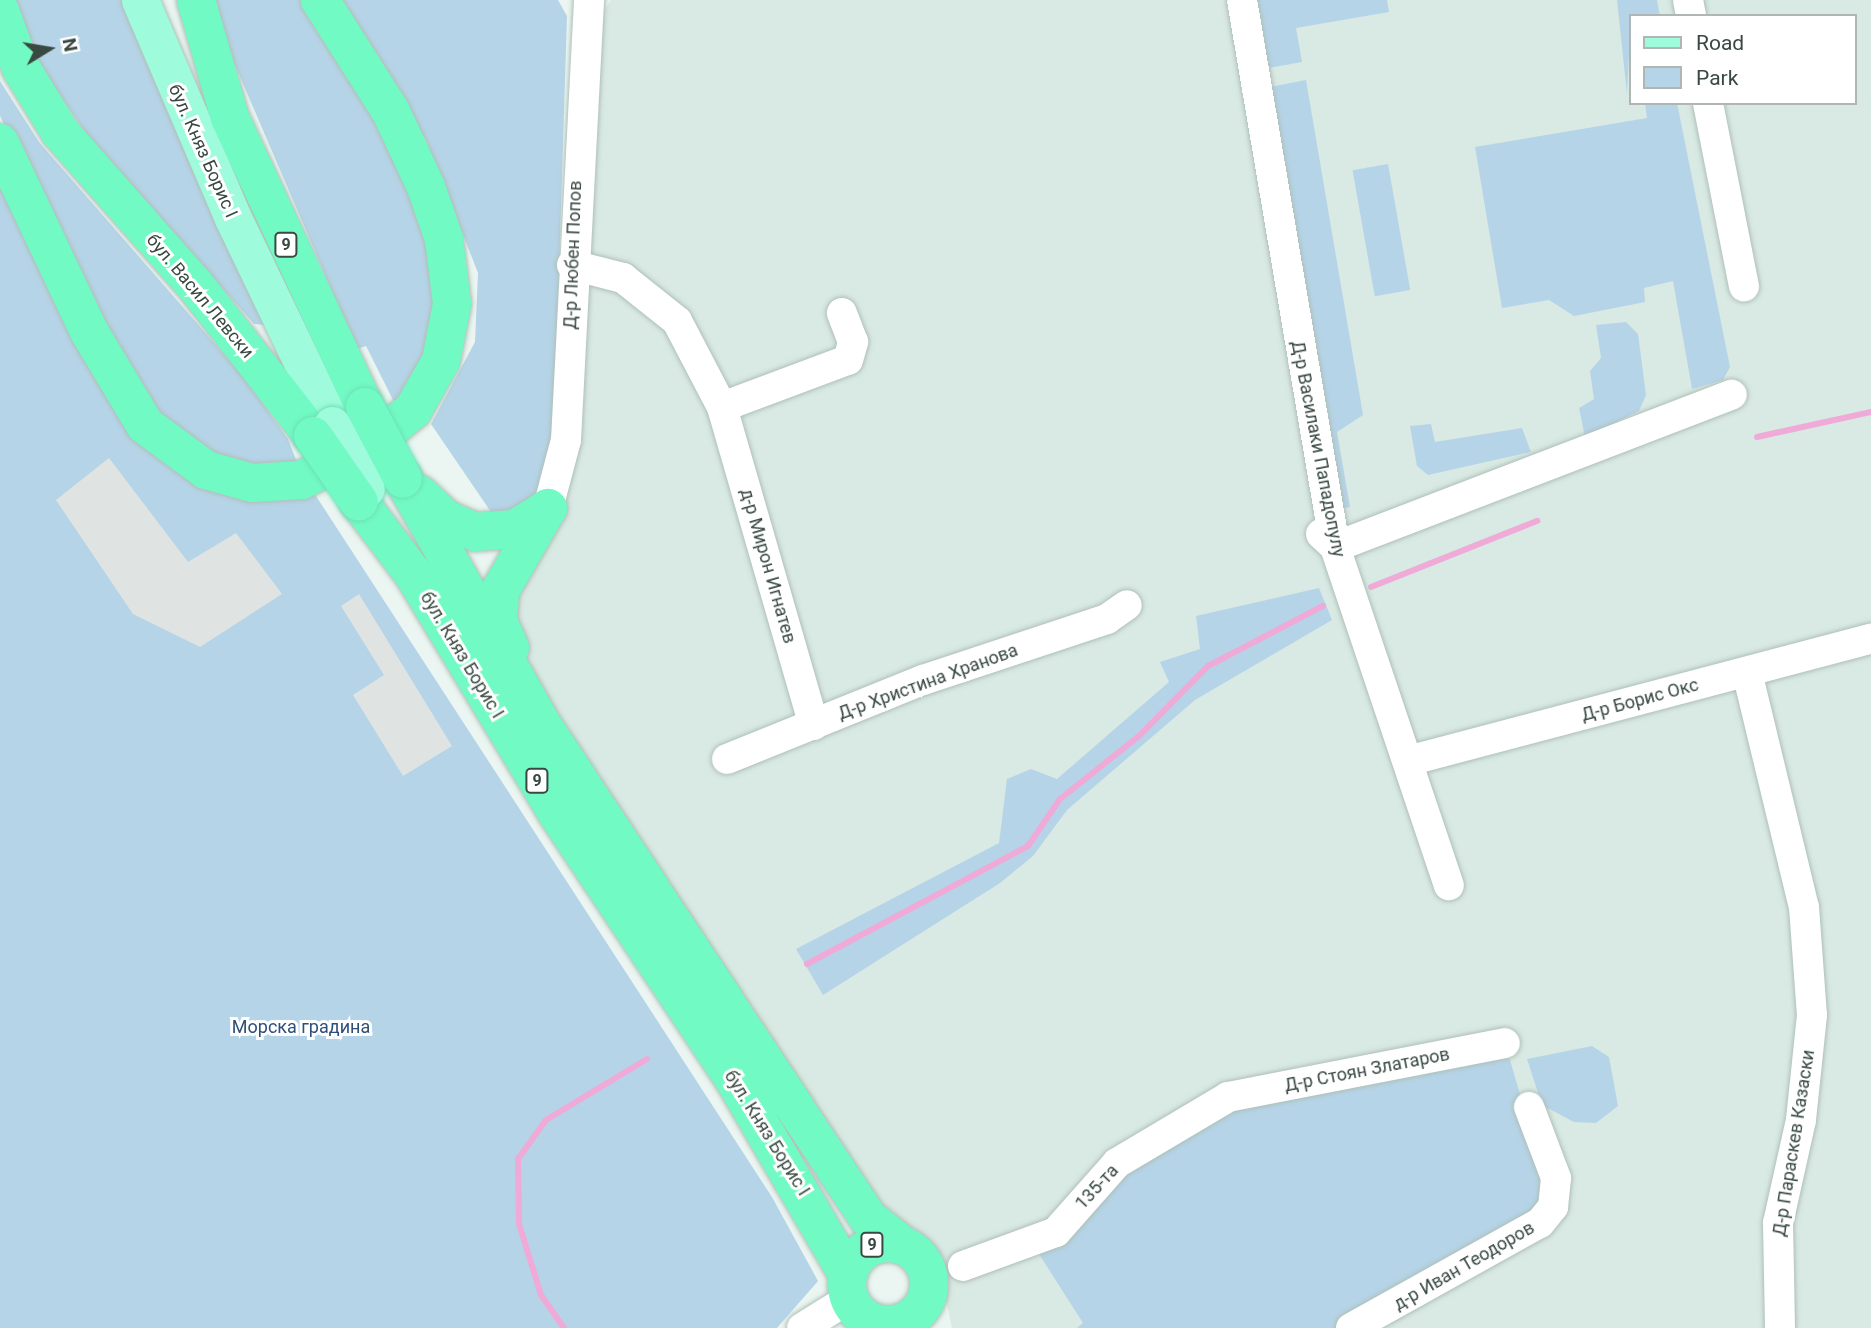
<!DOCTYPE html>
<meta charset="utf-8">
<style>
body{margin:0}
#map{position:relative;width:1871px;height:1328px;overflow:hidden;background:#ebf5f1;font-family:Roboto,sans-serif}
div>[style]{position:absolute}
.residential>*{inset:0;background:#d9e9e3}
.green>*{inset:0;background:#b6d4e8;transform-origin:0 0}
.parking>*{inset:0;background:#dfe4e2}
.stream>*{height:6px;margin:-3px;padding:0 3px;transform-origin:3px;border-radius:3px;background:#efaad7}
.roads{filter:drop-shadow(0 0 2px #aec0b9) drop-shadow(0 0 2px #aec0b9)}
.minor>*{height:30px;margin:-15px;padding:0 15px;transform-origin:15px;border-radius:15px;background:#fff}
.major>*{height:37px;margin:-18.5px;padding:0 18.5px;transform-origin:18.5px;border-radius:18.5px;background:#9efbdb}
.highway>*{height:38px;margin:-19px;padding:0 19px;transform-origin:19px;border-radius:19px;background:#72fac4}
.highway>.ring{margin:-19px;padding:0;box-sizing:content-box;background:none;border:38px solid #72fac4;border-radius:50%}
.bridges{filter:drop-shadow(0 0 2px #6de1b7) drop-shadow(0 0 2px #6de1b7)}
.major-bridge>*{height:37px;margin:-18.5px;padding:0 18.5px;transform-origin:18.5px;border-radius:18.5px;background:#9efbdb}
.highway-bridge>*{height:38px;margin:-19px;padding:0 19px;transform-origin:19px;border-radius:19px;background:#72fac4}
span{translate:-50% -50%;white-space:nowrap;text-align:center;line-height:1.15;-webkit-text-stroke:6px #fff;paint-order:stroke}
.shield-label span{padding:2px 5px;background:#fff;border:2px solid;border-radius:5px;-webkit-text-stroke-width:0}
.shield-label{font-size:16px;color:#394942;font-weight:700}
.street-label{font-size:18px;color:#394942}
.park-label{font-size:18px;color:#2d4f7a}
.legend{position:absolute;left:1629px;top:14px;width:228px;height:91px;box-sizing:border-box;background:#fff;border:2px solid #b0b6b3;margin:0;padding:9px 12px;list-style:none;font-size:21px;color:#394942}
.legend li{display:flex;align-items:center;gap:14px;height:35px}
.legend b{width:35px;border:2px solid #b0b6b3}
.north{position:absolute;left:14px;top:14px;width:70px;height:70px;-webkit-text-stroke:5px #fff;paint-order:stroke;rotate:79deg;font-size:19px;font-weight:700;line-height:28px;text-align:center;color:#394942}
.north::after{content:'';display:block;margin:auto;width:24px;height:32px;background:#394942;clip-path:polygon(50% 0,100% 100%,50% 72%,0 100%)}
</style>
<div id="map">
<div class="residential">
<div style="clip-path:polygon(evenodd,611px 0,1871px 0,1871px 1328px,952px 1328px,935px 1248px,922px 1236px,890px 1226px,512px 643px,599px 19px,611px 0,1631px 16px,1855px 16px,1855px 103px,1631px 103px,1631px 16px)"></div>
</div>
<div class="green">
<div style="clip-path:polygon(13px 0,123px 0,267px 325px,254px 324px,87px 135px,39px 64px)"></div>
<div style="clip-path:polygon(207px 0,308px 0,392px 131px,447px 303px,398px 410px,366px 346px,357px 349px)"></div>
<div style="clip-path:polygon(337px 0,558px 0,567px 16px,553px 462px,529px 508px,491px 512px,431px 424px,475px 342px,478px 273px,426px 140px)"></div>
<div style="clip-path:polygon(1256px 0,1387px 0,1389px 12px,1296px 28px,1302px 62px,1268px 68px)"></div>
<div style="clip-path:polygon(1617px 0,1657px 0,1660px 16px,1631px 16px,1627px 94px)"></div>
<div style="clip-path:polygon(1306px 80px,1363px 415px,1337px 432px,1350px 507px,1341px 509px,1270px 87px)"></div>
<div style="clip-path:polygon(0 81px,39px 142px,243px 376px,288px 439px,300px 470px,214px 463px,142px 402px,0 116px)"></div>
<div style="clip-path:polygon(1645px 103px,1677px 103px,1730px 367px,1723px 380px,1692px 389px,1673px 281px,1644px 288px,1645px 302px,1574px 316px,1549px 300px,1502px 308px,1475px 147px,1647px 118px)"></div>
<div style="clip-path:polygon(0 163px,150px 447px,314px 493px,772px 1197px,818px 1281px,777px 1328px,0 1328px)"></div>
<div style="left:1388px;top:164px;width:128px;height:36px;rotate:80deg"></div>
<div style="clip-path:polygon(1626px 322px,1638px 334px,1646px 395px,1639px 411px,1585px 437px,1579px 408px,1594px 399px,1590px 371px,1601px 358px,1596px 325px)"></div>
<div style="clip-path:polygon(1431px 424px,1435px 442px,1522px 428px,1531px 452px,1428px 475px,1417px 466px,1410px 426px)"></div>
<div style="clip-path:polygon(1319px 588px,1332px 620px,1195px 700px,1067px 810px,1033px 856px,1000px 883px,823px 995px,796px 949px,999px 843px,1007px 779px,1031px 769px,1057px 779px,1169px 682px,1160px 662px,1200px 649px,1196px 616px)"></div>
<div style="clip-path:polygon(1505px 1043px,1553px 1207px,1351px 1328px,1077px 1328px,1083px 1323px,1032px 1243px,1176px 1124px)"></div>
<div style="clip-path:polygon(1592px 1046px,1609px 1057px,1618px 1106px,1596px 1123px,1574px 1122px,1542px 1105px,1527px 1059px)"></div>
</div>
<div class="parking">
<div style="clip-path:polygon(109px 458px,188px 562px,236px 533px,282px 594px,200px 647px,133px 614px,56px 500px)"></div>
<div style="clip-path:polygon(359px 594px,452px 746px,403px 776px,353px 695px,384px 675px,341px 606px)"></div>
</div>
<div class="stream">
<div style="left:1757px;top:437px;width:117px;rotate:-12.4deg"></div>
<div style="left:1371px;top:587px;width:179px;rotate:-21.7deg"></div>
<div style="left:807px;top:964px;width:251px;rotate:-28.1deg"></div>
<div style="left:1028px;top:846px;width:57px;rotate:-55.8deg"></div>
<div style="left:1060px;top:799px;width:101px;rotate:-38.6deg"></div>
<div style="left:1139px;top:736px;width:98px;rotate:-45.4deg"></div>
<div style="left:1208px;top:666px;width:130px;rotate:-27.6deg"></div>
<div style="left:564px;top:1328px;width:40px;rotate:-124.9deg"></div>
<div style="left:541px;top:1295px;width:74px;rotate:-107.2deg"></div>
<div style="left:519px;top:1224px;width:65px;rotate:-90.9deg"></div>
<div style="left:518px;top:1159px;width:48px;rotate:-54.3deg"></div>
<div style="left:546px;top:1120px;width:118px;rotate:-31.1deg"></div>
</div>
<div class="roads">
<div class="minor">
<div style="left:1242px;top:0;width:555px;rotate:80.35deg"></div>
<div style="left:1335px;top:547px;width:357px;rotate:71.4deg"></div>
<div style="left:1688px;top:0;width:16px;rotate:79deg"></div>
<div style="left:1708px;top:103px;width:187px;rotate:78.9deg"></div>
<div style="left:572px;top:265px;width:53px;rotate:14.3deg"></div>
<div style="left:623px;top:278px;width:69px;rotate:38.5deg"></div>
<div style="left:677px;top:321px;width:97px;rotate:62.4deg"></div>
<div style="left:722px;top:407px;width:331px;rotate:73.9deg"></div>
<div style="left:722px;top:407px;width:134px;rotate:-20.5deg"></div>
<div style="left:848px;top:360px;width:19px;rotate:-74deg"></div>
<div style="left:853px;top:342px;width:31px;rotate:-111deg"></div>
<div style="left:548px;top:508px;width:70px;rotate:-75.2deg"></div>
<div style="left:566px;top:440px;width:441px;rotate:-87deg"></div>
<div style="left:1321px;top:534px;width:19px;rotate:43deg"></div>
<div style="left:1335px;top:547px;width:425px;rotate:-21deg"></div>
<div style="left:1747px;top:672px;width:242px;rotate:76.4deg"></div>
<div style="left:1804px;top:907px;width:108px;rotate:85.8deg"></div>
<div style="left:1812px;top:1015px;width:106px;rotate:96deg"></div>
<div style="left:1801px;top:1120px;width:106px;rotate:102.6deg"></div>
<div style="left:1778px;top:1223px;width:105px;rotate:88.9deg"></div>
<div style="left:727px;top:759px;width:211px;rotate:-22deg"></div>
<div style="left:923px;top:680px;width:194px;rotate:-18.3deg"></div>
<div style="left:1107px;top:619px;width:24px;rotate:-35deg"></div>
<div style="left:1408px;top:761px;width:479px;rotate:-14.8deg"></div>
<div style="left:963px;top:1266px;width:99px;rotate:-20.1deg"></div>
<div style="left:1056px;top:1232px;width:92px;rotate:-48.5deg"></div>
<div style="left:1117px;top:1163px;width:129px;rotate:-30.7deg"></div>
<div style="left:1228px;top:1097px;width:282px;rotate:-11deg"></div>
<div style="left:802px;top:1328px;width:57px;rotate:-32deg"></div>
<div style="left:1351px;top:1328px;width:216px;rotate:-29.1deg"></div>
<div style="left:1540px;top:1223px;width:21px;rotate:-51deg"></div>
<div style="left:1553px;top:1207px;width:29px;rotate:-84deg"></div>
<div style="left:1556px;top:1178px;width:76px;rotate:-110.8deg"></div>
</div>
<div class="major">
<div style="left:140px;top:0;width:237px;rotate:66.9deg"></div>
<div style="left:233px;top:218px;width:229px;rotate:64.4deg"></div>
</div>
<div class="highway">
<div style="left:196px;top:0;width:123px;rotate:73.9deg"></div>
<div style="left:230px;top:118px;width:319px;rotate:65deg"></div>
<div style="left:0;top:11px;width:61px;rotate:69.8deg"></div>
<div style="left:21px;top:68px;width:75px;rotate:58.6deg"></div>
<div style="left:60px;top:132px;width:204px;rotate:48.6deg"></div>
<div style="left:195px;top:285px;width:192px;rotate:52deg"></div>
<div style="left:0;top:143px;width:210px;rotate:64.7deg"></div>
<div style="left:90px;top:333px;width:107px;rotate:59.1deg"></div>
<div style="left:145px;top:425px;width:76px;rotate:36.4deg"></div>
<div style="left:206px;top:470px;width:48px;rotate:15.8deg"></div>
<div style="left:252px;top:483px;width:50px;rotate:-3.4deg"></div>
<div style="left:302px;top:480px;width:80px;rotate:-27.5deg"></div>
<div style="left:373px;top:443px;width:52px;rotate:-39.5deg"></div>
<div style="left:413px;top:410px;width:56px;rotate:-60.3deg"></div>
<div style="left:441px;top:361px;width:58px;rotate:-79.1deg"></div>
<div style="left:452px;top:304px;width:65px;rotate:-97deg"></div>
<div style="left:444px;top:239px;width:55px;rotate:-109.1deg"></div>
<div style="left:426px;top:187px;width:83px;rotate:-115deg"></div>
<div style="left:391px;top:112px;width:133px;rotate:-122.4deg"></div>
<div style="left:403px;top:479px;width:284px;rotate:60.5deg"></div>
<div style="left:543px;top:726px;width:590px;rotate:56.55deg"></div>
<div style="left:868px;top:1218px;width:42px;rotate:38.2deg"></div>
<div style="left:419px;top:494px;width:37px;rotate:43deg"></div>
<div style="left:446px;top:519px;width:32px;rotate:24deg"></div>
<div style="left:475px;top:532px;width:40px;rotate:-4.3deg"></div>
<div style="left:515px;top:529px;width:39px;rotate:-32deg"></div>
<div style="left:359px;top:502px;width:91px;rotate:53deg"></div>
<div style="left:414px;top:575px;width:278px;rotate:59deg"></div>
<div style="left:557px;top:813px;width:320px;rotate:56.4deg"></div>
<div style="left:734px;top:1079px;width:227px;rotate:59.8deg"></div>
<div style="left:510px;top:648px;width:30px;rotate:-114deg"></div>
<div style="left:498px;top:621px;width:30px;rotate:-86deg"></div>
<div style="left:500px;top:591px;width:96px;rotate:-60deg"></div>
<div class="ring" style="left:847px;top:1243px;width:44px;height:44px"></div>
</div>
</div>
<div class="bridges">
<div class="major-bridge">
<div style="left:332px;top:425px;width:72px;rotate:62deg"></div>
</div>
<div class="highway-bridge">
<div style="left:365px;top:407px;width:81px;rotate:62.2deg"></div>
<div style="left:313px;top:436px;width:80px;rotate:55.1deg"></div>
</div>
</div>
<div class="shield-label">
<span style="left:286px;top:245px">9</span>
<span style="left:537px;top:781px">9</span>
<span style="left:872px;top:1245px">9</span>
</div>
<div class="street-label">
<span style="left:203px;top:151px;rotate:66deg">бул. Княз Борис I</span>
<span style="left:573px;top:255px;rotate:-88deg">Д-р Любен Попов</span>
<span style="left:200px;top:296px;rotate:50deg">бул. Васил Левски</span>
<span style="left:1318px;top:449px;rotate:79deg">Д-р Василаки Пападопулу</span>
<span style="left:768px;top:566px;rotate:74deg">д-р Мирон Игнатев</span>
<span style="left:462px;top:655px;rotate:59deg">бул. Княз Борис I</span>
<span style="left:928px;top:682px;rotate:-20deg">Д-р Христина Хранова</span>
<span style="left:1640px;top:700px;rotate:-15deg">Д-р Борис Окс</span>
<span style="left:1367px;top:1070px;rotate:-11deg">Д-р Стоян Златаров</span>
<span style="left:767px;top:1133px;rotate:58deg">бул. Княз Борис I</span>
<span style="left:1794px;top:1143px;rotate:-81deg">Д-р Параскев Казаски</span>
<span style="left:1097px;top:1187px;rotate:-47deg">135-та</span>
<span style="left:1464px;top:1266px;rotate:-30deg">д-р Иван Теодоров</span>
</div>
<div class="park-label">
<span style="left:301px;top:1027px">Морска градина</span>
</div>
<ul class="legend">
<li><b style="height:9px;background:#9efbdb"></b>Road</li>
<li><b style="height:19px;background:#b6d4e8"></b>Park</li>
</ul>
<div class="north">N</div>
</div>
